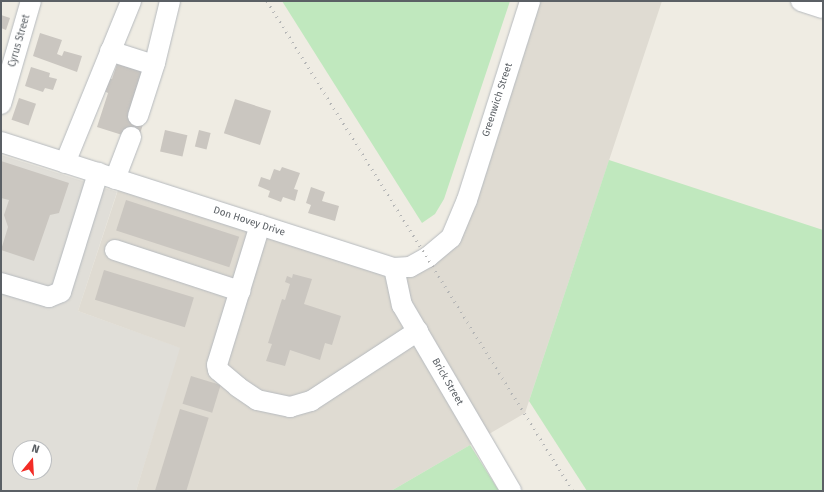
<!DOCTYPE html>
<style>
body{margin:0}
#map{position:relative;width:824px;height:492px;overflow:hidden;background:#efece3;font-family:"Fira Sans",sans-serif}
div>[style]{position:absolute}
.industrial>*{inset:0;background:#e0ded8}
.education>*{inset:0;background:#dfdbd2}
.green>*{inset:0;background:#c0e8be}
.building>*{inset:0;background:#cac6c0;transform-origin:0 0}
.roads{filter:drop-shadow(0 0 1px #b6babe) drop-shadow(0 0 1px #b6babe)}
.minor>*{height:20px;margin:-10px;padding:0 10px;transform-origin:10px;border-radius:10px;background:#fff}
.rail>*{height:3px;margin-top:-1.5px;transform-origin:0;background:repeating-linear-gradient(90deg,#b5b6b6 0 1px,transparent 0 6px)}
span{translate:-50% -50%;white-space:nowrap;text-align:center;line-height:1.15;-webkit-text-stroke:3px #fff;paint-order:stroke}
.street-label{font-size:10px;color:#5b6065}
.frame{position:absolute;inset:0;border:2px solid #5b6065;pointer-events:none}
.north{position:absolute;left:12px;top:440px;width:40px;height:40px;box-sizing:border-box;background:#fff;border:1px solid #bdbfc1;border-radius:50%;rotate:18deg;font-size:11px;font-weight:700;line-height:16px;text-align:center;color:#5b6065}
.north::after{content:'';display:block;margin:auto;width:14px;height:18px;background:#f32c26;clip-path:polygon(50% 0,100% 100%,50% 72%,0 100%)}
</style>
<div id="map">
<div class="industrial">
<div style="clip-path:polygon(evenodd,1px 155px,117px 192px,78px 311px,181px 348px,136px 491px,1px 491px,1px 155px,20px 448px,44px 448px,44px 472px,20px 472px,20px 448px)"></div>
</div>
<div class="education">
<div style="clip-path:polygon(530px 1px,662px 1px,525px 413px,391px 491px,136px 491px,180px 348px,78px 311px,121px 181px,394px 268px,451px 238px)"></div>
</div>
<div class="green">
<div style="clip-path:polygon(282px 1px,510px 1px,444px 199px,435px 214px,422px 223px)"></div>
<div style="clip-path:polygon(609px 160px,823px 230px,823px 491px,587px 491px,529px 401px)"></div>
<div style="clip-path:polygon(470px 445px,499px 491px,391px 491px)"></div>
</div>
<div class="building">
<div style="clip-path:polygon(1px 15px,10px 18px,6px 30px,1px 28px)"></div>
<div style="clip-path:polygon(40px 33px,62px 40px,57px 54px,62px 56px,64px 51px,82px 56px,77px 72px,33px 56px)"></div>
<div style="clip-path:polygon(117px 64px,142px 71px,145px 118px,138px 140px,97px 127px,108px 93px,104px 91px,108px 79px,112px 79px)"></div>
<div style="clip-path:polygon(31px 67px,50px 73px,49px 77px,57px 79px,53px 90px,45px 88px,43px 92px,25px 86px)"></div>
<div style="left:19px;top:98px;width:18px;height:23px;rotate:19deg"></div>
<div style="left:235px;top:99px;width:38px;height:36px;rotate:18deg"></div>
<div style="left:165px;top:130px;width:23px;height:22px;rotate:13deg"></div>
<div style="left:199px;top:130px;width:12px;height:17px;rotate:14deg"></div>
<div style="clip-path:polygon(1px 161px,69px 183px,59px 213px,50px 215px,34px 261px,1px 250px,8px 227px,4px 215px,9px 200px,1px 198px)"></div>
<div style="clip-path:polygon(282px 167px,300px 173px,294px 189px,298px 190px,295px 201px,283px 197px,281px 202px,268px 197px,270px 191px,258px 186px,261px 177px,270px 180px,274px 169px,280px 171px)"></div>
<div style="clip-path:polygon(311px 187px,325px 192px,322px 201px,339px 206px,335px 221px,308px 213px,311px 205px,306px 203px)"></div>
<div style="left:126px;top:200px;width:119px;height:32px;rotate:18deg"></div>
<div style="left:104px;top:270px;width:94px;height:31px;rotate:17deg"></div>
<div style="clip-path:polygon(293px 274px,312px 279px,304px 304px,341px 316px,332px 345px,325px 343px,320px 360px,290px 350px,285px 366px,266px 361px,272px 344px,268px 343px,282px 299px,285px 300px,290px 284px,285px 282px,287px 276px,292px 278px)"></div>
<div style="left:191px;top:376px;width:31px;height:29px;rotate:17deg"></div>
<div style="left:180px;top:409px;width:30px;height:86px;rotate:17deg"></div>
</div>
<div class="roads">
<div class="minor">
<div style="left:801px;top:1px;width:23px;rotate:18deg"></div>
<div style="left:110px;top:51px;width:46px;rotate:17.7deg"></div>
<div style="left:1px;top:104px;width:107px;rotate:-73.8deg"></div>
<div style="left:138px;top:116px;width:56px;rotate:-72.2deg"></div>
<div style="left:155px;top:63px;width:64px;rotate:-76.4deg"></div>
<div style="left:1px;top:142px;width:413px;rotate:17.8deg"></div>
<div style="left:394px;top:268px;width:16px;rotate:-4deg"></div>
<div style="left:410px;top:267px;width:21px;rotate:-29deg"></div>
<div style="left:428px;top:257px;width:30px;rotate:-40deg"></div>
<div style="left:451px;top:238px;width:41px;rotate:-67.2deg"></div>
<div style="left:467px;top:200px;width:209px;rotate:-72.4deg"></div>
<div style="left:65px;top:163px;width:175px;rotate:-67.8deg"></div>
<div style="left:115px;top:179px;width:45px;rotate:-69.1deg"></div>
<div style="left:260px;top:225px;width:146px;rotate:107.1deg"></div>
<div style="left:217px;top:365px;width:5px;rotate:79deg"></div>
<div style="left:218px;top:370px;width:26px;rotate:40deg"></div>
<div style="left:238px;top:387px;width:23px;rotate:34deg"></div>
<div style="left:257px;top:400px;width:34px;rotate:12deg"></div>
<div style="left:290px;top:407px;width:22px;rotate:-16deg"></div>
<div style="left:311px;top:401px;width:128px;rotate:-33.2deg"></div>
<div style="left:115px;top:250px;width:132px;rotate:18.2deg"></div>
<div style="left:394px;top:268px;width:38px;rotate:78deg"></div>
<div style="left:402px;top:305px;width:216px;rotate:59.6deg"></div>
<div style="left:1px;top:283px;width:50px;rotate:16.3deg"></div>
<div style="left:49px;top:297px;width:13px;rotate:-23deg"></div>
<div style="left:61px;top:292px;width:125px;rotate:-72.7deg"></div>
</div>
</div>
<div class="rail">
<div style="left:267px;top:1px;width:578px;rotate:58.02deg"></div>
</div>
<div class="street-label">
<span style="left:20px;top:41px;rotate:-74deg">Cyrus Street</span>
<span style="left:498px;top:100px;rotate:-72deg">Greenwich Street</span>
<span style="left:249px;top:222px;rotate:18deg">Don Hovey Drive</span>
<span style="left:447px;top:382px;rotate:60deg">Brick Street</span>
</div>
<div class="frame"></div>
<div class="north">N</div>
</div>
